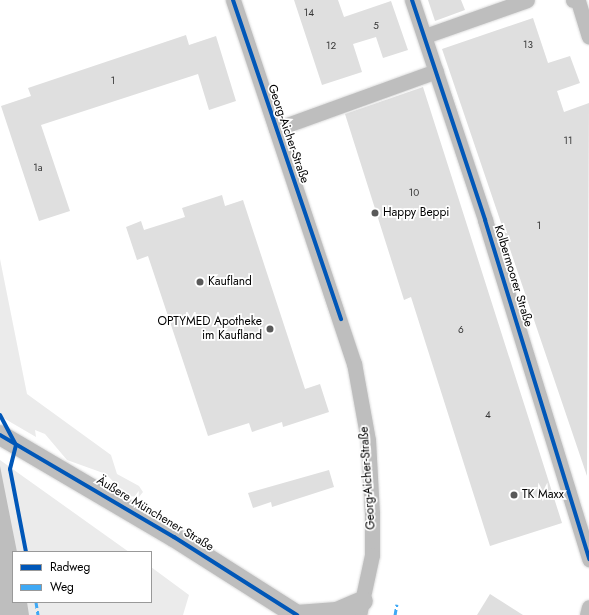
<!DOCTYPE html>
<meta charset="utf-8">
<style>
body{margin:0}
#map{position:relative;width:589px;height:615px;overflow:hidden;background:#fff;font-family:Jost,sans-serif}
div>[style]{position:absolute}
.green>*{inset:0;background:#ebebeb}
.water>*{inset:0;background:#bebebe}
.building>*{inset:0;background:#dfdfdf}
.roads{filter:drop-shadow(0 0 1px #dbdbdb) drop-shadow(0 0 1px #dbdbdb)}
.minor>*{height:15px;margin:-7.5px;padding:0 7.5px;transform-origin:7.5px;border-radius:7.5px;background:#bebebe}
.major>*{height:20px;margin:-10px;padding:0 10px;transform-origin:10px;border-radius:10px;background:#bebebe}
.quiet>*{height:3px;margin-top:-1.5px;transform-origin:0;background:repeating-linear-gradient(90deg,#3fa9f5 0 6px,transparent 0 9px)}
.cycleway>*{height:4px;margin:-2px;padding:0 2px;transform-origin:2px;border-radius:2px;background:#0057b8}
.dots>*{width:11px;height:11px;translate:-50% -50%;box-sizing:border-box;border:2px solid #fff;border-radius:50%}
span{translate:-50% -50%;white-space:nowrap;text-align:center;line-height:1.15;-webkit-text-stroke:3.5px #fff;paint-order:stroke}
.number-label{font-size:10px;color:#383838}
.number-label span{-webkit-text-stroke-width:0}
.street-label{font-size:12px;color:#000}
.poi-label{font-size:12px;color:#000}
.left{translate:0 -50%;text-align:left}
.right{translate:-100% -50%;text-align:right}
.legend{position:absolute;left:12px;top:551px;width:140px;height:52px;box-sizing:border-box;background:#fff;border:1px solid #999;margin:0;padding:5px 7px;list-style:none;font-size:12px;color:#000}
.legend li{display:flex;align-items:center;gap:8px;height:20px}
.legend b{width:20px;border:1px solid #999}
</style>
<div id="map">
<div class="green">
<div style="clip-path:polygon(0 259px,27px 394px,111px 455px,117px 474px,139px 486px,143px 492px,139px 497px,127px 496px,106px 474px,67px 460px,45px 434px,35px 430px,36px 437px,0 416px)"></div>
<div style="clip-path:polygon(0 460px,129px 552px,13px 552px,13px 602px,151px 602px,151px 567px,189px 595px,183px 615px,0 615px)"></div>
</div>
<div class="water">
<div style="clip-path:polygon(0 466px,17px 552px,13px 552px,13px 602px,27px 602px,29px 615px,0 615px)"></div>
</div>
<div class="building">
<div style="clip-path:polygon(294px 0,338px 0,344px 17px,391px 1px,408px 50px,383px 58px,376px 37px,353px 44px,362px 72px,322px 85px)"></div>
<div style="clip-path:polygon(428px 0,461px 0,465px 10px,435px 21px)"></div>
<div style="clip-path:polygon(533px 18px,548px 63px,570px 56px,580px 83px,557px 91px,564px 112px,589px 103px,587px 476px,442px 49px)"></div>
<div style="clip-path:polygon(186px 35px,189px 45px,216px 36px,236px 101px,209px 110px,198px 74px,41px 125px,70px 211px,39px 221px,1px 106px,31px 96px,28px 88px)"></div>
<div style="clip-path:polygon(423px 87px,562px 523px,490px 546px,411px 297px,404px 300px,345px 114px)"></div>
<div style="clip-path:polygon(222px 195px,225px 206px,243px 200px,305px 389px,320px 384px,329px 412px,283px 427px,282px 422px,252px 432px,249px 423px,208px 436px,148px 256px,137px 260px,126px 227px,141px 221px,144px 230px,185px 217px,182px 208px)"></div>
<div style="clip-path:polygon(329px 470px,334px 487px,272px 507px,271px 502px,253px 508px,248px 493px)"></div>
<div style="clip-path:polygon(490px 594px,523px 615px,477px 615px)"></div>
</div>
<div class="roads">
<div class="minor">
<div style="left:233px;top:0;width:383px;rotate:71.6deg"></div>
<div style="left:354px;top:363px;width:78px;rotate:79.7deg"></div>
<div style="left:368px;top:440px;width:73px;rotate:86.9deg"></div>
<div style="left:372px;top:513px;width:42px;rotate:90deg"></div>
<div style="left:372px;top:555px;width:61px;rotate:102.2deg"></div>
<div style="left:412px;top:0;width:232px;rotate:71.6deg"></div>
<div style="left:485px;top:220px;width:355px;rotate:72.9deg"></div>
<div style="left:573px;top:0;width:5px;rotate:11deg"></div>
<div style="left:578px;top:1px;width:37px;rotate:73deg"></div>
<div style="left:425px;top:36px;width:108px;rotate:-19.4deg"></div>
<div style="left:276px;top:129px;width:170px;rotate:-19.9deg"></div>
<div style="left:587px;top:615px;width:8px;rotate:-76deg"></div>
</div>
<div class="major">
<div style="left:0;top:435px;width:202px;rotate:30.4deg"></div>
<div style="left:174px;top:537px;width:146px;rotate:32.4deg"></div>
<div style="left:297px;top:615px;width:40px;rotate:-4.3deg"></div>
<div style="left:337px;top:612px;width:28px;rotate:-23deg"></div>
</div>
</div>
<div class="quiet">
<div style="left:36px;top:602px;width:13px;rotate:81deg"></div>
<div style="left:395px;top:615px;width:11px;rotate:-80deg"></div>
</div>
<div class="cycleway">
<div style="left:233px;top:0;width:337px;rotate:71.3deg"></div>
<div style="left:412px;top:0;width:232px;rotate:71.6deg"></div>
<div style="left:485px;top:220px;width:355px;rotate:72.9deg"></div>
<div style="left:0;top:415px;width:34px;rotate:62deg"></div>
<div style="left:16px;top:445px;width:25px;rotate:104deg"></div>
<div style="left:10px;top:469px;width:85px;rotate:79.1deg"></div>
<div style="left:0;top:435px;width:202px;rotate:30.4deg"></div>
<div style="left:174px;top:537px;width:146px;rotate:32.4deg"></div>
</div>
<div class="dots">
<div style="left:375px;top:213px;background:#595959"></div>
<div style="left:200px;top:282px;background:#595959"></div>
<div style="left:270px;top:329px;background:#595959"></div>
<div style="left:514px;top:495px;background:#595959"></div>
</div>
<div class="number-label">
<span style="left:309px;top:13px">14</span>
<span style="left:376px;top:26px">5</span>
<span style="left:528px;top:45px">13</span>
<span style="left:331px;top:46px">12</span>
<span style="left:113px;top:81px">1</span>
<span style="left:568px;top:141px">11</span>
<span style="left:38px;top:168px">1a</span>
<span style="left:414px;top:193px">10</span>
<span style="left:539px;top:226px">1</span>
<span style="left:461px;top:330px">6</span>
<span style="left:488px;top:415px">4</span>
</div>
<div class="street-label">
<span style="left:288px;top:134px;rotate:71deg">Georg-Aicher-Straße</span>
<span style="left:513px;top:276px;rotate:73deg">Kolbermoorer Straße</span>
<span style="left:368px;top:478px;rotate:-94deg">Georg-Aicher-Straße</span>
<span style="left:155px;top:514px;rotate:31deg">Äußere Münchener Straße</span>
</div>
<div class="poi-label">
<span class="left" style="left:383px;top:213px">Happy Beppi</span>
<span class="left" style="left:208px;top:282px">Kaufland</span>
<span class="right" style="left:262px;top:329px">OPTYMED Apotheke<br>im Kaufland</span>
<span class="left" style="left:522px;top:495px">TK Maxx</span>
</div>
<ul class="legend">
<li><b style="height:5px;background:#0057b8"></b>Radweg</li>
<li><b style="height:5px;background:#3fa9f5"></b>Weg</li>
</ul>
</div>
